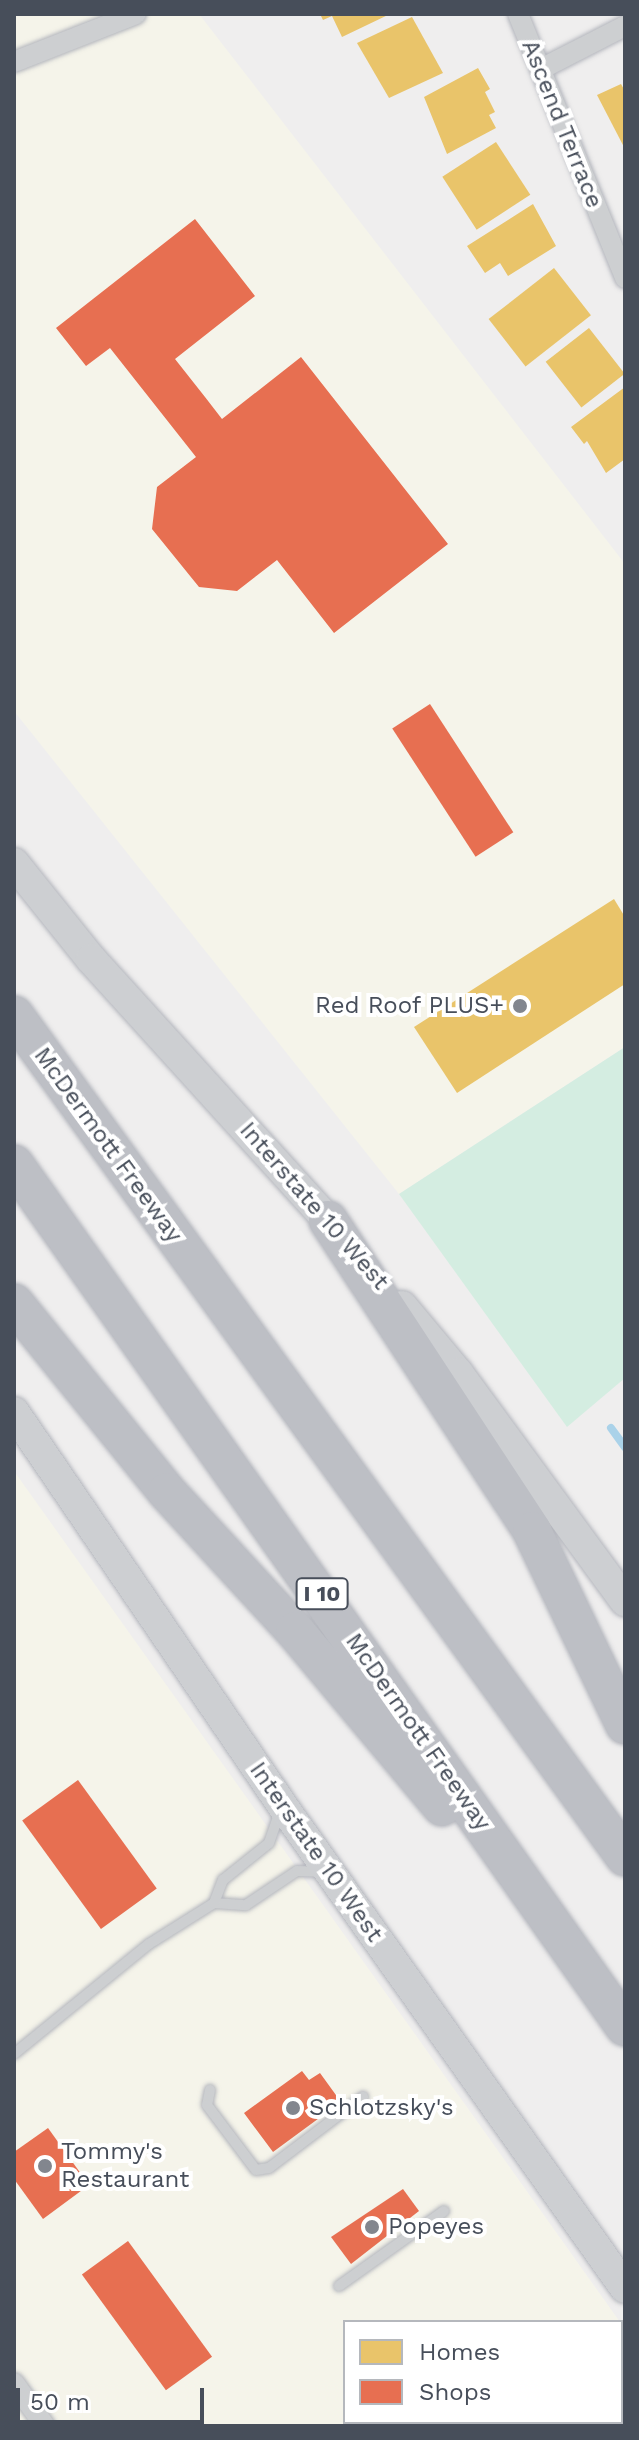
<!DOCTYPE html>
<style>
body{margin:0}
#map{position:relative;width:639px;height:2440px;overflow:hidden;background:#efeeee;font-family:"Work Sans",sans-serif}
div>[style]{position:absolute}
.commercial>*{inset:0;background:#f5f4ea}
.green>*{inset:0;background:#d4ede1}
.homes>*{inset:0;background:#e9c46a;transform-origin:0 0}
.shops>*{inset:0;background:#e76f51;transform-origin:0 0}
.stream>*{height:8px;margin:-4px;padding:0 4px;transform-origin:4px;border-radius:4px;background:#aad2e9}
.roads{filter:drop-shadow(0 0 2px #b4b6bd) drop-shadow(0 0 2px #b4b6bd)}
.service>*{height:10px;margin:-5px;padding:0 5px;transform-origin:5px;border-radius:5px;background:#cdcfd1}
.minor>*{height:20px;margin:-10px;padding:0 10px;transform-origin:10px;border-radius:10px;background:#cdcfd1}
.secondary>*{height:30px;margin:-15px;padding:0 15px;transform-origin:15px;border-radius:15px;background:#cdcfd2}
.motorway>*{height:38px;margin:-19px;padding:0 19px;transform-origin:19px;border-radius:19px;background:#bdbfc5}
.dots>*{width:22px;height:22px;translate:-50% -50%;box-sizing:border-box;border:4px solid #fff;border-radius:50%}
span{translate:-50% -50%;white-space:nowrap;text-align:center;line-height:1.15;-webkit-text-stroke:8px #fff;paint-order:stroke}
.shield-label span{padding:2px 6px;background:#fff;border:2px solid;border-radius:6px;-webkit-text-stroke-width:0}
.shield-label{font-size:22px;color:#474e5a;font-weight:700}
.street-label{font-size:24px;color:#474e5a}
.poi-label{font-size:24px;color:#474e5a}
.right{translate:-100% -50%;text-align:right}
.left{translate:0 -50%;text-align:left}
.frame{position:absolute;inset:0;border:16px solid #474e5a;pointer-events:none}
.legend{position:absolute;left:343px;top:2320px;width:280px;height:104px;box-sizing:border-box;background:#fff;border:2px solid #b5b8bd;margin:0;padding:10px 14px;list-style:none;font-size:24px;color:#474e5a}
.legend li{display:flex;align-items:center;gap:16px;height:40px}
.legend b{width:40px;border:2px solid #b5b8bd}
.scale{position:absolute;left:16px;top:2388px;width:188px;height:36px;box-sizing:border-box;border:4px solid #474e5a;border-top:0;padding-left:10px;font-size:24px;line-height:28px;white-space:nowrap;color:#474e5a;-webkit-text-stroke:6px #fff;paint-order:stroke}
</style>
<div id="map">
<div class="commercial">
<div style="clip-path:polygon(14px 14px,199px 14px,625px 564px,625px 1047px,399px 1194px,14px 711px)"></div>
<div style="clip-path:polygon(14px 1471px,620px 2322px,345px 2322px,345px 2422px,621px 2422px,621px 2324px,625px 2426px,14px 2426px)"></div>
</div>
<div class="green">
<div style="clip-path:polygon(625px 1047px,625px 1378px,567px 1427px,399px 1194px)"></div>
</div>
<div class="homes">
<div style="clip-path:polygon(320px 14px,390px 14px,342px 37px,332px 16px,323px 20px)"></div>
<div style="clip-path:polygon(412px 17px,443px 73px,389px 98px,357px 43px)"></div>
<div style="clip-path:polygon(478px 68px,490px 89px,485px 92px,495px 112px,489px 115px,496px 128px,447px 154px,424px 97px)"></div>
<div style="clip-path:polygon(621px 84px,625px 91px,625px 149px,597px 95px)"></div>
<div style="left:496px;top:142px;width:63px;height:64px;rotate:57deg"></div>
<div style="clip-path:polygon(533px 204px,556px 246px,508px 276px,500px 263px,485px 273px,467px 246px)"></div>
<div style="left:554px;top:268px;width:60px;height:83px;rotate:52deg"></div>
<div style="left:589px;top:328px;width:58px;height:55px;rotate:52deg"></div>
<div style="clip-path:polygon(625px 387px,625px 459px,606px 473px,587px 441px,584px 444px,571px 427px)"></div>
<div style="clip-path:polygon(614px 899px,625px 917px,625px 984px,457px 1093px,414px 1027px)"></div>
</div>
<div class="shops">
<div style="clip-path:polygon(195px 219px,255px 296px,175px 359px,205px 397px,222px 419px,301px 357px,448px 544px,334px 633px,277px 560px,237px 591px,199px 587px,152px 529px,157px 487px,196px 457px,110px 348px,86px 366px,56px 328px)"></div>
<div style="left:430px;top:704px;width:153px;height:45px;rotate:57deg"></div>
<div style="left:78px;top:1780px;width:134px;height:69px;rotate:54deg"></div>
<div style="clip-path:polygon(302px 2071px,309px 2080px,320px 2073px,341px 2102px,273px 2152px,244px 2113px)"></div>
<div style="clip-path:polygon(48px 2128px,89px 2185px,43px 2219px,14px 2179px,14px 2152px)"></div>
<div style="clip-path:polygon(403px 2189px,419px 2211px,351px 2264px,331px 2237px)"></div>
<div style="left:128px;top:2241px;width:143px;height:57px;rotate:54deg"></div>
<div style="left:466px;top:2422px;width:84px;height:5px"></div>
</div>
<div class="stream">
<div style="left:611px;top:1428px;width:24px;rotate:54deg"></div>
</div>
<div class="roads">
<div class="service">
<div style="left:214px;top:1903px;width:32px;rotate:4deg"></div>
<div style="left:246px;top:1905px;width:61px;rotate:-33.7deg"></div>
<div style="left:297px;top:1871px;width:24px;rotate:2deg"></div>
<div style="left:14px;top:2054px;width:174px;rotate:-39.2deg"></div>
<div style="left:149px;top:1944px;width:77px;rotate:-32.2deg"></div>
<div style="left:214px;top:1903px;width:25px;rotate:-69deg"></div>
<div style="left:223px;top:1880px;width:59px;rotate:-38.8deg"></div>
<div style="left:269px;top:1843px;width:31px;rotate:-71deg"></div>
<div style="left:210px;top:2090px;width:15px;rotate:101deg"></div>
<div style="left:207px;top:2105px;width:81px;rotate:53deg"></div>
<div style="left:256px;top:2170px;width:13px;rotate:-9deg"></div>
<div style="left:269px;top:2168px;width:118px;rotate:-37.1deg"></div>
<div style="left:339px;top:2286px;width:129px;rotate:-35.5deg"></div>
</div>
<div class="minor">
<div style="left:518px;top:14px;width:285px;rotate:67.9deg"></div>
<div style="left:14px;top:62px;width:131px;rotate:-21.5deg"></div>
<div style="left:541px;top:69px;width:94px;rotate:-27.1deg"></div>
<div style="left:14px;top:2383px;width:53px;rotate:54.2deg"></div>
</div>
<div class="secondary">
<div style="left:14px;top:863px;width:123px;rotate:51.3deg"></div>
<div style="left:91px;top:959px;width:374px;rotate:47.8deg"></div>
<div style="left:402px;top:1306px;width:87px;rotate:50.1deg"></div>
<div style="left:458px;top:1373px;width:283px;rotate:53.8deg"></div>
<div style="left:14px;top:1412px;width:488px;rotate:55.7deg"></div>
<div style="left:289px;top:1815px;width:580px;rotate:54.61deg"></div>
</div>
<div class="motorway">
<div style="left:14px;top:1015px;width:1040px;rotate:54.03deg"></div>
<div style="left:14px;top:1164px;width:1057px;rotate:54.7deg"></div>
<div style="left:328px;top:1220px;width:372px;rotate:56.7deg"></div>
<div style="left:532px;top:1531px;width:215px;rotate:64.4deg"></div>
<div style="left:14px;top:1303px;width:243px;rotate:51deg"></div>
<div style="left:167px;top:1492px;width:189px;rotate:47.4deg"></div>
<div style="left:295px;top:1631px;width:229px;rotate:50.1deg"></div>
</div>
</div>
<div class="dots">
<div style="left:520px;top:1006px;background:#82868e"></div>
<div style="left:293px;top:2108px;background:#82868e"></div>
<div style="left:45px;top:2166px;background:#82868e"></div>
<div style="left:372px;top:2227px;background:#82868e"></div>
</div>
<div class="shield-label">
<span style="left:322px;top:1594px">I 10</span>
</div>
<div class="street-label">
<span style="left:562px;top:124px;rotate:68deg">Ascend Terrace</span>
<span style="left:108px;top:1145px;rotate:54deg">McDermott Freeway</span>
<span style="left:314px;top:1206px;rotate:49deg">Interstate 10 West</span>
<span style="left:418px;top:1732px;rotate:55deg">McDermott Freeway</span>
<span style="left:316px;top:1852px;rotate:55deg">Interstate 10 West</span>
</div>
<div class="poi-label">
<span class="right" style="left:504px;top:1006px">Red Roof PLUS+</span>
<span class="left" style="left:309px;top:2108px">Schlotzsky's</span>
<span class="left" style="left:61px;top:2166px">Tommy's<br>Restaurant</span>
<span class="left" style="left:388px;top:2227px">Popeyes</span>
</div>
<div class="frame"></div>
<ul class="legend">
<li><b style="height:22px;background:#e9c46a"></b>Homes</li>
<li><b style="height:22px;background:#e76f51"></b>Shops</li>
</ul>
<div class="scale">50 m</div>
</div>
